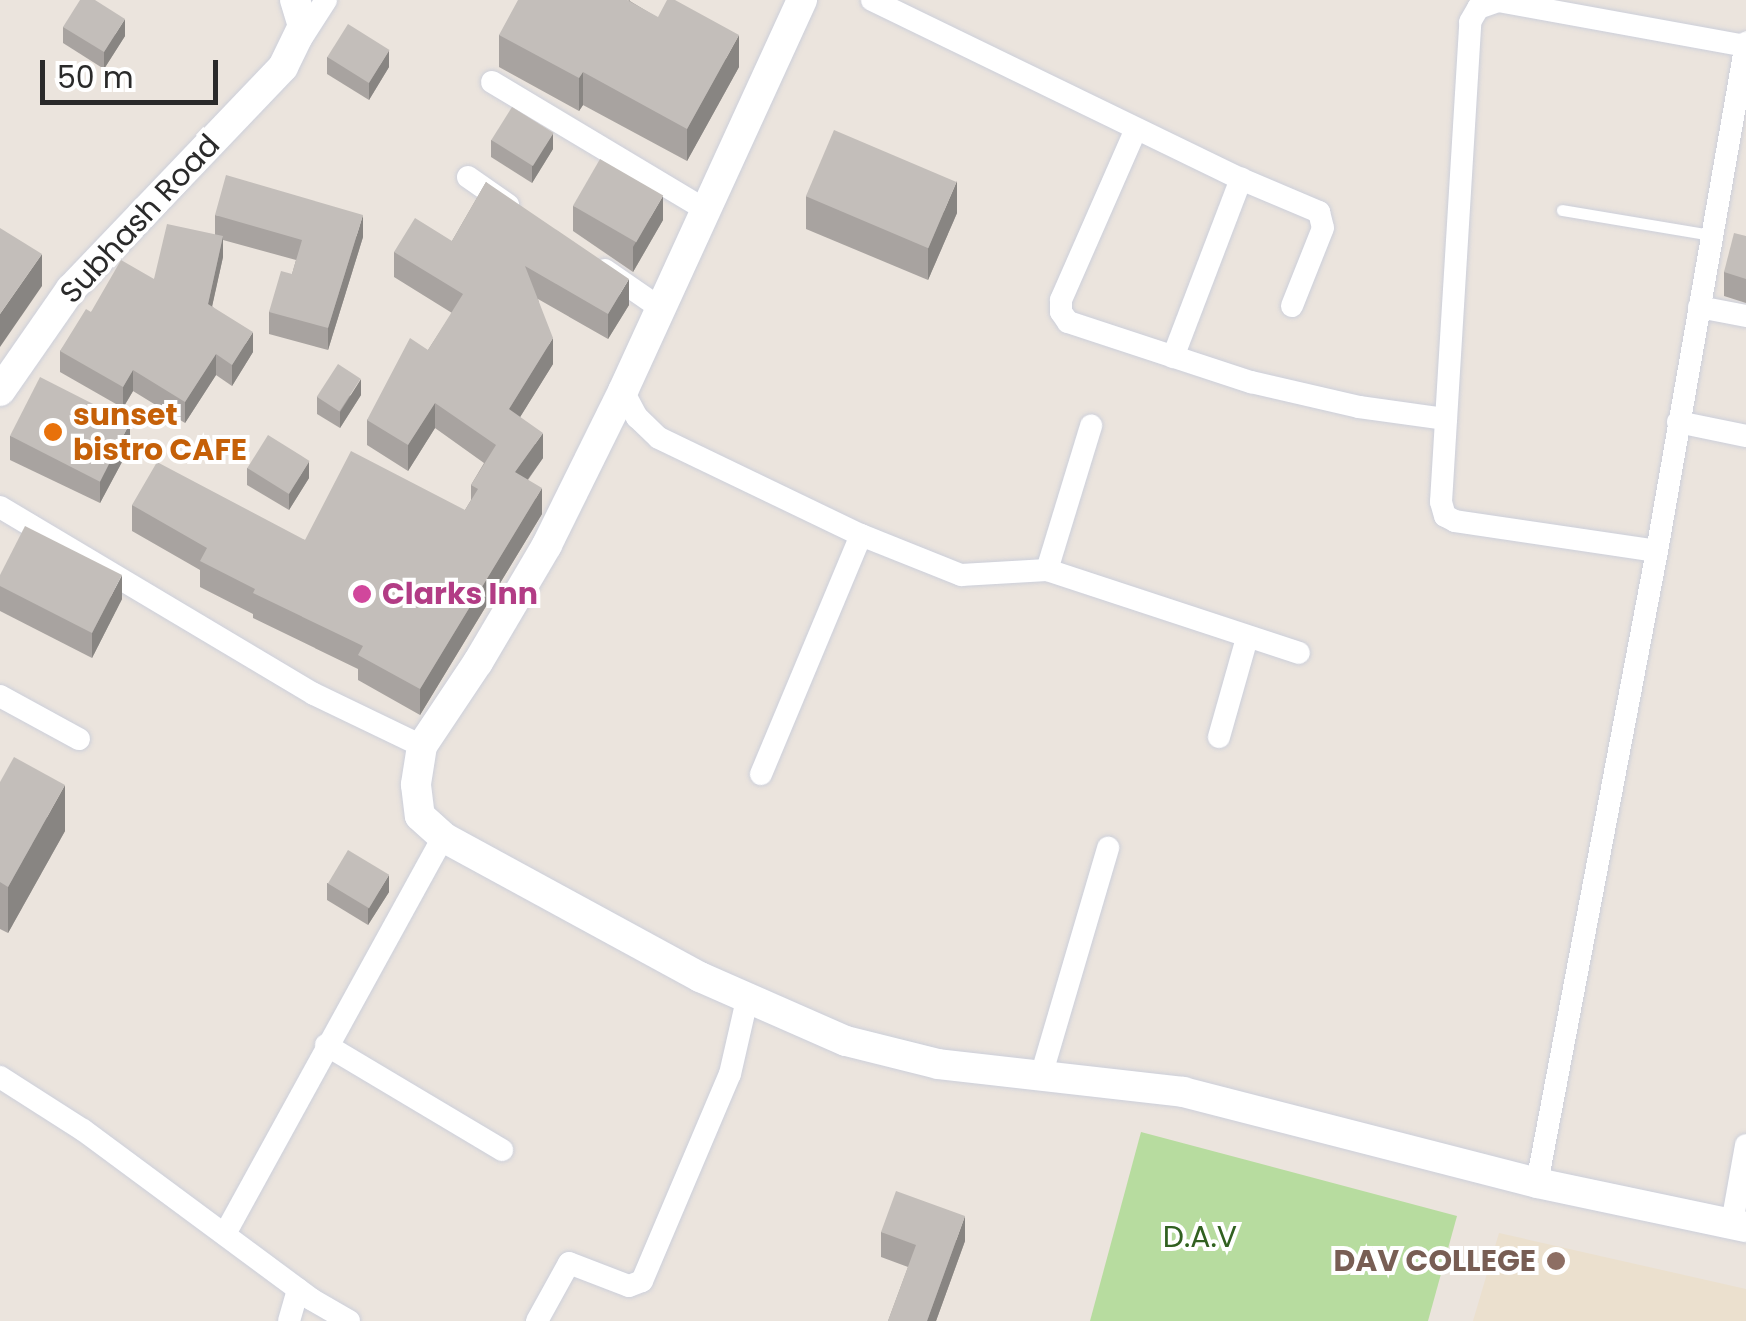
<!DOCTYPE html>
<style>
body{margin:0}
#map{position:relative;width:1746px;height:1321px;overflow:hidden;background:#ebe4dd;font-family:Poppins,sans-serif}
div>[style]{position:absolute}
.education>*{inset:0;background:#ebe0ce}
.green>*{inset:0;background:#b7dc9f}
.roads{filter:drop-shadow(0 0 2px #cccfda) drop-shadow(0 0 2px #cccfda)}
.lane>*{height:11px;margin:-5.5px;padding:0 5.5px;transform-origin:5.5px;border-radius:5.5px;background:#fff}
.street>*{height:22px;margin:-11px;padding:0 11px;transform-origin:11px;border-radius:11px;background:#fff}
.secondary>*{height:30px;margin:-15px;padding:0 15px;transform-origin:15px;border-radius:15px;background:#fff}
.wall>*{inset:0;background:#a8a3a0}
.shaded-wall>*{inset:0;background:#888582}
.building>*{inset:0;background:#c3beba;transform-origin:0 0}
.dots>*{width:28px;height:28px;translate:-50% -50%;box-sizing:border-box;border:5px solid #fff;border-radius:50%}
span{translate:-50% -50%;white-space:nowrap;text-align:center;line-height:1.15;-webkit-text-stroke:8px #fff;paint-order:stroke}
.street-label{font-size:30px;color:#2a2a2a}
.food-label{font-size:30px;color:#c56008;font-weight:700}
.left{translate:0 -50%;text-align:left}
.hotel-label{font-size:30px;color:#b23c85;font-weight:700}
.park-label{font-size:30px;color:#316021}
.education-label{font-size:30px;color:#785e54;font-weight:700}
.right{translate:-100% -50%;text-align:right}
.scale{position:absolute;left:40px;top:60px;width:178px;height:45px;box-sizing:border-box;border:5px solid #2a2a2a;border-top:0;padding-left:12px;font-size:30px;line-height:35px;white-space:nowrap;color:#2a2a2a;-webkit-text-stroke:8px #fff;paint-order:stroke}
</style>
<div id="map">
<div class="education">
<div style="clip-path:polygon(1499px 1233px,1746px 1289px,1746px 1321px,1473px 1321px)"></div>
</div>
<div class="green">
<div style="clip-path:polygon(1141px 1132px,1457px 1216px,1428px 1321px,1090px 1321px)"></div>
</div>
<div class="roads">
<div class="lane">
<div style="left:1562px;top:210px;width:151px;rotate:9.5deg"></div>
</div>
<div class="street">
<div style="left:872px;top:0;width:410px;rotate:25.9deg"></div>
<div style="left:1241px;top:179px;width:85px;rotate:22.9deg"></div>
<div style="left:1319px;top:212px;width:16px;rotate:76deg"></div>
<div style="left:1323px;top:228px;width:84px;rotate:111.7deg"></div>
<div style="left:301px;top:39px;width:46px;rotate:-57.3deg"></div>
<div style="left:492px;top:82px;width:249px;rotate:30.9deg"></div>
<div style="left:1136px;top:129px;width:187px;rotate:113.7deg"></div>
<div style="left:1061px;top:300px;width:12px;rotate:90deg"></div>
<div style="left:1061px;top:312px;width:12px;rotate:55deg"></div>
<div style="left:1068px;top:322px;width:193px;rotate:18.2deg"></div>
<div style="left:1251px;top:382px;width:111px;rotate:13deg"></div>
<div style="left:1359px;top:407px;width:88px;rotate:7.9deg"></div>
<div style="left:468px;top:177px;width:49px;rotate:35deg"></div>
<div style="left:605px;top:270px;width:67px;rotate:34.6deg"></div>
<div style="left:1699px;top:307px;width:48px;rotate:10.8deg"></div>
<div style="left:1173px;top:357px;width:191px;rotate:-69.1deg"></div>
<div style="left:623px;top:391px;width:30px;rotate:62deg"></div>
<div style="left:637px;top:417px;width:30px;rotate:44deg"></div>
<div style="left:659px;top:438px;width:224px;rotate:25.7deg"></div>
<div style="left:861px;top:535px;width:108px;rotate:21.8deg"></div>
<div style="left:961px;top:575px;width:86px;rotate:-3.3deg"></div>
<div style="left:1047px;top:570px;width:265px;rotate:18.2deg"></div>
<div style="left:1678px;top:422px;width:69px;rotate:11.6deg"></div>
<div style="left:0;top:507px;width:365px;rotate:30.8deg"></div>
<div style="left:314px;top:694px;width:120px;rotate:25.7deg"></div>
<div style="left:1657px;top:551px;width:204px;rotate:-171.6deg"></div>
<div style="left:1455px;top:521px;width:11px;rotate:-153deg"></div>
<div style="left:1445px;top:516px;width:15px;rotate:-106deg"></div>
<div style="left:1441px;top:502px;width:481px;rotate:-86.5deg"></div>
<div style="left:1470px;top:22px;width:16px;rotate:-60deg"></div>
<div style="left:1478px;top:8px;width:21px;rotate:-19deg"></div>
<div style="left:1498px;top:1px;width:252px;rotate:10.3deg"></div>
<div style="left:1047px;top:570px;width:151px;rotate:-73deg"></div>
<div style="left:0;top:696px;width:90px;rotate:28.6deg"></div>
<div style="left:1219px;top:737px;width:103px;rotate:-74.2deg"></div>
<div style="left:761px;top:774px;width:259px;rotate:-67.3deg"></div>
<div style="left:326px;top:1045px;width:205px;rotate:30.8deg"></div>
<div style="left:1041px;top:1076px;width:238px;rotate:-73.6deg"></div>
<div style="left:0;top:1077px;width:98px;rotate:32.6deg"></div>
<div style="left:83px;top:1130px;width:284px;rotate:36.5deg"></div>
<div style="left:311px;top:1299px;width:44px;rotate:30.1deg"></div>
<div style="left:1537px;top:1183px;width:643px;rotate:-79.25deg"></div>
<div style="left:1657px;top:551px;width:516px;rotate:-80.06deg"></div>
<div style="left:1732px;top:1223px;width:79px;rotate:-79.8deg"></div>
<div style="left:226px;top:1232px;width:451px;rotate:-61.2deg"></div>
<div style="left:289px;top:1321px;width:33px;rotate:-74deg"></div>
<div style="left:537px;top:1321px;width:66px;rotate:-61.1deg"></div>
<div style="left:569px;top:1263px;width:64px;rotate:21deg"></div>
<div style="left:629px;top:1286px;width:14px;rotate:-21deg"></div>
<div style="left:642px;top:1281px;width:225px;rotate:-67deg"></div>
<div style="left:730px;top:1074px;width:76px;rotate:-77.1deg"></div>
</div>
<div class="secondary">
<div style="left:802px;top:0;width:430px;rotate:114.6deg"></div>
<div style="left:623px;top:391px;width:172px;rotate:116.3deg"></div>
<div style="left:547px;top:545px;width:136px;rotate:120.5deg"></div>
<div style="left:478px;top:662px;width:101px;rotate:123.7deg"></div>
<div style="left:422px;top:746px;width:39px;rotate:99deg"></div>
<div style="left:416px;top:785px;width:31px;rotate:83deg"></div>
<div style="left:420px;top:816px;width:31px;rotate:42deg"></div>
<div style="left:443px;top:837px;width:293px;rotate:28.6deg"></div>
<div style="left:700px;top:977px;width:159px;rotate:23.7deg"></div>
<div style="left:846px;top:1041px;width:95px;rotate:14deg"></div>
<div style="left:938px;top:1064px;width:247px;rotate:6.5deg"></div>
<div style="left:1183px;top:1092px;width:366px;rotate:14.4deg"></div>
<div style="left:1537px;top:1183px;width:214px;rotate:11.9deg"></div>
<div style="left:0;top:391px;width:124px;rotate:-55.2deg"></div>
<div style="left:71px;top:289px;width:307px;rotate:-46.3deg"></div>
<div style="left:283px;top:67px;width:46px;rotate:-64deg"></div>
<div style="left:303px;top:26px;width:27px;rotate:-107deg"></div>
</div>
</div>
<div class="wall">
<div style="clip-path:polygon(630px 0,630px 1px,739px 67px,687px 161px,583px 105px,579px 111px,499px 67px,499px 35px)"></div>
<div style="clip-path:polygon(63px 27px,125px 36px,104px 69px,63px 43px)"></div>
<div style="clip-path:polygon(327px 57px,389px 67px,369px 100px,327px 74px)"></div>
<div style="clip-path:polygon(491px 140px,553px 149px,532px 183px,491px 157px)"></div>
<div style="clip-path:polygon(486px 182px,629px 305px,608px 339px,538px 299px,553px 364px,520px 417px,543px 458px,528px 480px,542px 514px,420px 715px,358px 680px,358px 669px,253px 618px,253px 614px,200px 587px,200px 570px,132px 531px,132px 505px,305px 540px,465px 510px,471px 500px,471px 485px,484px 463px,435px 428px,408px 471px,367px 445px,367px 420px,428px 350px,452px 313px,394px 277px,394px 252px,452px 241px)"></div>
<div style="clip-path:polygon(806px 196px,957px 213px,928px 280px,806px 229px)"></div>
<div style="clip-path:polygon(573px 206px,663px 220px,633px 272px,573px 231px)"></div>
<div style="clip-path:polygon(215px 215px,363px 237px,328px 350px,269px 334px,269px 312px,292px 274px,296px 260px,223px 240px,223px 257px,212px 306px,253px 352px,232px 386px,216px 375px,185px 423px,133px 391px,123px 408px,60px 372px,60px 351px,91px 312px,154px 279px,215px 235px)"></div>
<div style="clip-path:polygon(1746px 236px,1746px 303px,1724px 296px,1724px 272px)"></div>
<div style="clip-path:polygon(361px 395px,340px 428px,317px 414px,317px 397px)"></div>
<div style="clip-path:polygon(10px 436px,130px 447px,100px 503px,10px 460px)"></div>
<div style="clip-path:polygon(247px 468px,309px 478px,289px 510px,247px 485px)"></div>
<div style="clip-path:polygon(0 575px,122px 599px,92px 658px,0 611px)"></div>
<div style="clip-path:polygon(0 782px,65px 831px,8px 933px,0 929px)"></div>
<div style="clip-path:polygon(327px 883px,389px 892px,368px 925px,327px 900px)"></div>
<div style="clip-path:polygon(881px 1232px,965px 1241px,936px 1321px,888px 1321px,908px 1267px,881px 1257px)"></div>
</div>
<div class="shaded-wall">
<div style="clip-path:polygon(125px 19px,125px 36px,104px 69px,104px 52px)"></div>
<div style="clip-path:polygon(739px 35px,739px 67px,687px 161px,687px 129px)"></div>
<div style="clip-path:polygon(389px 50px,389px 67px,369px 100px,369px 83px)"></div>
<div style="clip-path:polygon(583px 72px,583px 105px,579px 111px,579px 78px)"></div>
<div style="clip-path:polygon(553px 133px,553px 149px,532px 183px,532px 166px)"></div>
<div style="clip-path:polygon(957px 181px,957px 213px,928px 280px,928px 248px)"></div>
<div style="clip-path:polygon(663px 196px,663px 220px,633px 272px,633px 247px)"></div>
<div style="clip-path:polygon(363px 215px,363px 237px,328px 350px,328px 328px)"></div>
<div style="clip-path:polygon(223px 236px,223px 257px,208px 325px,208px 304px)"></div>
<div style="clip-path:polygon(42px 254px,42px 286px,0 347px,0 314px)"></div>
<div style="clip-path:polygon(629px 279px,629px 305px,608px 339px,608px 314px)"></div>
<div style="clip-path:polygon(253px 332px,253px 352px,232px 386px,232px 365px)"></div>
<div style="clip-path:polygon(553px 338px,553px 364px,509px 435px,509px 409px)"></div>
<div style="clip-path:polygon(216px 354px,216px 375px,185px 423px,185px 402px)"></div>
<div style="clip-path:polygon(133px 370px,133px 391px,123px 408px,123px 387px)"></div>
<div style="clip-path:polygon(361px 379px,361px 395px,340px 428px,340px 412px)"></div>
<div style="clip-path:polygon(435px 403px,435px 428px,408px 471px,408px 445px)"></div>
<div style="clip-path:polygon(130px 423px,130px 447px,100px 503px,100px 478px)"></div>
<div style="clip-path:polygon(543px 433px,543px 458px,515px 497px,515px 472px)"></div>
<div style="clip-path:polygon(309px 461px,309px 478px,289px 510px,289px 494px)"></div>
<div style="clip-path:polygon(542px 488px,542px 514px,420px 715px,420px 689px)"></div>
<div style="clip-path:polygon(122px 575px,122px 599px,92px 658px,92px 633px)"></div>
<div style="clip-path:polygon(65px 785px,65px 831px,8px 933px,8px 887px)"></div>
<div style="clip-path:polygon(389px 875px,389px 892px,368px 925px,368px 909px)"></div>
<div style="clip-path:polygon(965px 1216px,965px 1241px,936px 1321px,927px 1321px)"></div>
</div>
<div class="building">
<div style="clip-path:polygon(80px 0,95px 0,125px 19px,104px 52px,63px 27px)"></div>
<div style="clip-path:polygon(518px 0,627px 0,658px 17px,667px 0,675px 0,739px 35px,687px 129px,583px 72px,579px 78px,499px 35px)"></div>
<div style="left:348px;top:24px;width:49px;height:39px;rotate:32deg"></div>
<div style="left:512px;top:107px;width:49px;height:39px;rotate:32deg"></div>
<div style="left:834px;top:130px;width:133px;height:72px;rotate:23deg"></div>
<div style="left:600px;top:159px;width:73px;height:54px;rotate:30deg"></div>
<div style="clip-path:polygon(226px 175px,363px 215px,328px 328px,269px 312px,281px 271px,292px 274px,302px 240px,215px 215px)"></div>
<div style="clip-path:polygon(486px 182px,629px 279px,608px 314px,525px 266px,553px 338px,509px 409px,543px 433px,515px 472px,542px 488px,420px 689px,358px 655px,363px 646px,253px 593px,255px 589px,200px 561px,207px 548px,132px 505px,157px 462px,305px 540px,351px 451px,465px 510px,478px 489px,471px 485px,496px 445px,435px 403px,408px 445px,367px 420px,410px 338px,428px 350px,463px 294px,394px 252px,415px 218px,452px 241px)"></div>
<div style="clip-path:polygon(167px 224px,223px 236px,208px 304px,253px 332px,232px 365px,216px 354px,185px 402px,133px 370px,123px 387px,60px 351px,86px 309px,91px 312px,121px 260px,154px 279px)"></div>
<div style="clip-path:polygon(0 228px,42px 254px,0 314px)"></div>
<div style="clip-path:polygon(1734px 233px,1746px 236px,1746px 279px,1724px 272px)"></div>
<div style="left:338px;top:364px;width:27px;height:39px;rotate:33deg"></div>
<div style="left:40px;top:377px;width:101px;height:66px;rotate:27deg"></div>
<div style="left:268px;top:435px;width:49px;height:39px;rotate:32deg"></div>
<div style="clip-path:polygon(25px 526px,122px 575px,92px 633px,0 586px,0 575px)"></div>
<div style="clip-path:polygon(14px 757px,65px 785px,8px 887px,0 882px,0 782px)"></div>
<div style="left:348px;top:850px;width:48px;height:39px;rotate:31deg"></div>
<div style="clip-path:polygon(896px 1191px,965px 1216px,927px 1321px,888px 1321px,916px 1245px,881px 1232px)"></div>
</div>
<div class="dots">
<div style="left:53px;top:432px;background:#e8710a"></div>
<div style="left:362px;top:594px;background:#d1479c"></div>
<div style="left:1556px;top:1261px;background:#8d6e63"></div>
</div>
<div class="street-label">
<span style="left:140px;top:219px;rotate:-47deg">Subhash Road</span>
</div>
<div class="food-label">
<span class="left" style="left:73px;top:432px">sunset<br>bistro CAFE</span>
</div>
<div class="hotel-label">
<span class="left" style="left:382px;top:594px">Clarks Inn</span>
</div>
<div class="park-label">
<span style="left:1200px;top:1237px">D.A.V</span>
</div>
<div class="education-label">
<span class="right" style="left:1536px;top:1261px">DAV COLLEGE</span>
</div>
<div class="scale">50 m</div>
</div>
